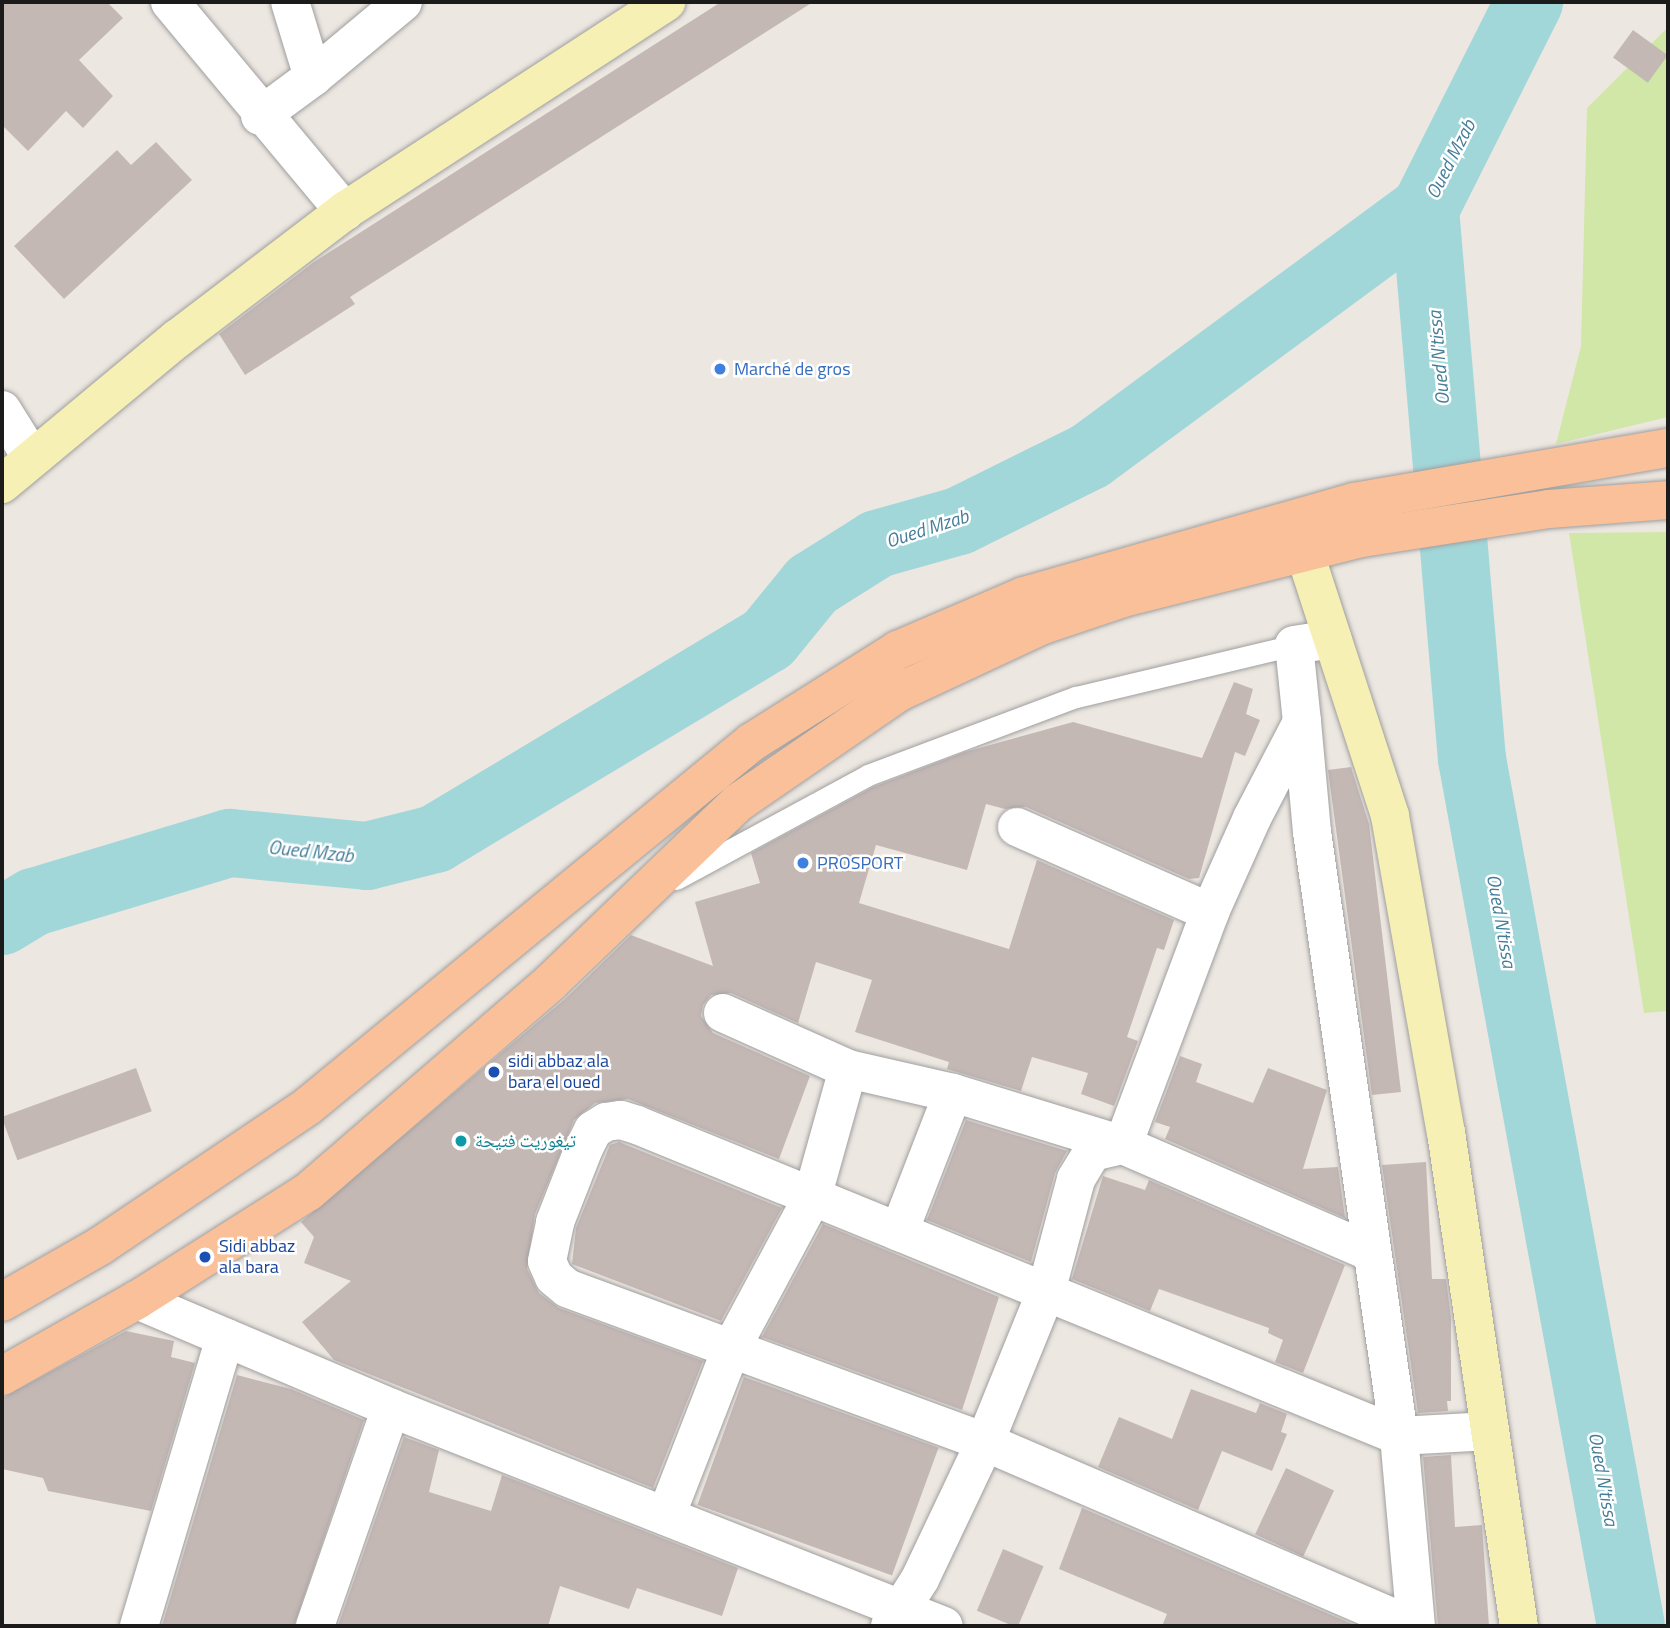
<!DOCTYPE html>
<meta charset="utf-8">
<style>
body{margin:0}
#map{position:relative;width:1670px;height:1628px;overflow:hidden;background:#ede7e1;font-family:"Titillium Web","Noto Naskh Arabic",sans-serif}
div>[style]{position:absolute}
.grass>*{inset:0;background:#d1e7a7}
.river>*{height:68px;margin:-34px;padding:0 34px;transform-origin:34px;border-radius:34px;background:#a2d7da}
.building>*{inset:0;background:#c4b8b5;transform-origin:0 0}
.roads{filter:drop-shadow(0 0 2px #9f9f9f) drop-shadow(0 0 2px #9f9f9f)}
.lane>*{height:21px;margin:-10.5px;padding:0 10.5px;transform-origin:10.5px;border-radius:10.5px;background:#fff}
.street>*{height:38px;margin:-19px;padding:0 19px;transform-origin:19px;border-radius:19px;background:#fff}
.secondary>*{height:38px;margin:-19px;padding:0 19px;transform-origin:19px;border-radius:19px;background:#f7f0b4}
.primary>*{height:38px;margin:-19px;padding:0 19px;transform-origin:19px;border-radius:19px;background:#f9c099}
.dots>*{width:19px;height:19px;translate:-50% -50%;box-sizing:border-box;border:4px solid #fff;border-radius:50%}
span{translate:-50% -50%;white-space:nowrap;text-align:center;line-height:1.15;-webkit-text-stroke:5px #fff;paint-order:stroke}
.shop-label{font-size:18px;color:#366cbe}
.left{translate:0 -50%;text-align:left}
.transit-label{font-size:18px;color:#164399}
.culture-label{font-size:18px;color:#0d838f}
.water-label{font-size:19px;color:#457d99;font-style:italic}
.frame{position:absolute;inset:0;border:4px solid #1b1b1b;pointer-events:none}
</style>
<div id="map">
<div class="grass">
<div style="clip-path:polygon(1668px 27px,1668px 417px,1556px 444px,1581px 346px,1587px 108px)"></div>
<div style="clip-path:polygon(1668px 532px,1668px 1011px,1644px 1013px,1569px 533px)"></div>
</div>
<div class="river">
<div style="left:1425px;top:209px;width:552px;rotate:85.12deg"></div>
<div style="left:1472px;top:759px;width:881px;rotate:79.61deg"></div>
<div style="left:2px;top:921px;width:37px;rotate:-31deg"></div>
<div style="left:34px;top:902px;width:205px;rotate:-16.8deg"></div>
<div style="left:230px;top:843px;width:138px;rotate:5.4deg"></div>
<div style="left:367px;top:856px;width:70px;rotate:-14deg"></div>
<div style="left:435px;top:839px;width:388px;rotate:-31deg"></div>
<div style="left:768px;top:639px;width:70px;rotate:-50.8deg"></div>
<div style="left:812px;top:585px;width:77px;rotate:-32.2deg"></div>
<div style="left:877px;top:544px;width:85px;rotate:-15.7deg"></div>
<div style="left:959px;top:521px;width:146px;rotate:-26.4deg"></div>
<div style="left:1090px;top:456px;width:416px;rotate:-36.4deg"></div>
<div style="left:1425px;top:209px;width:232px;rotate:-63.3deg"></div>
</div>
<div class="building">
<div style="clip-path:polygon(2px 2px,107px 2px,123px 18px,79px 60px,113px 96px,83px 128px,66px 111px,28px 151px,2px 125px)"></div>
<div style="clip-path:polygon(721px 2px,813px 2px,350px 297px,355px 304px,245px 375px,219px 334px,314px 262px)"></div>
<div style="left:1633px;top:30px;width:43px;height:34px;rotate:36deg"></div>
<div style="clip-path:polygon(156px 142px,192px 180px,64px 299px,14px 246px,117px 150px,131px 165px)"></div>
<div style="clip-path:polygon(1234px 682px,1253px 689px,1246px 714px,1260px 720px,1245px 756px,1235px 752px,1199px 878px,1189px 879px,1026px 807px,1005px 809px,986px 804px,967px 870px,876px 845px,859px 903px,1009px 949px,1037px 860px,1174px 920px,1164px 950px,1157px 948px,1127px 1037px,1138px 1041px,1114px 1106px,1081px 1094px,1088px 1073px,1032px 1057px,1021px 1091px,947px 1069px,949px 1062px,855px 1032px,872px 980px,816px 962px,798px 1023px,731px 993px,711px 995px,703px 1005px,701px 1016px,713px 1033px,810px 1076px,779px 1159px,628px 1099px,595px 1103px,574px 1120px,535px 1214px,527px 1269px,539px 1293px,559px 1308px,703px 1361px,653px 1488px,334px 1360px,302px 1322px,351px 1281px,304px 1263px,314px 1237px,301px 1222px,565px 999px,631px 935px,713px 966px,695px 902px,760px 883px,751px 853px,873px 787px,965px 752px,1073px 722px,1202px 758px)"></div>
<div style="clip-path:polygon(1351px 767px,1369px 824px,1401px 1092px,1372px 1095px,1328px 770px)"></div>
<div style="clip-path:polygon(1180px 1056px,1202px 1064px,1196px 1082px,1253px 1103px,1268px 1068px,1327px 1090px,1303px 1169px,1338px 1167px,1345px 1218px,1165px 1139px,1170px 1127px,1155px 1122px)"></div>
<div style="left:136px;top:1068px;width:46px;height:143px;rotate:70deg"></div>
<div style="clip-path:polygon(966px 1120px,1067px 1151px,1055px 1173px,1031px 1262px,927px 1220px)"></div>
<div style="clip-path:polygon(619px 1142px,782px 1208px,721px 1321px,572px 1264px,576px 1228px,610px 1145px)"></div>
<div style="clip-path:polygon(1426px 1162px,1432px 1279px,1446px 1279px,1451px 1318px,1451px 1401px,1447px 1401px,1448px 1411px,1418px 1413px,1382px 1165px)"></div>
<div style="clip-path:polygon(1103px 1176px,1145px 1190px,1149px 1180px,1345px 1265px,1303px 1373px,1275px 1362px,1283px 1340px,1268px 1333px,1269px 1328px,1159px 1289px,1150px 1311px,1072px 1279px)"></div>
<div style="clip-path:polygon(823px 1224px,999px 1297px,962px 1410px,762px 1337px)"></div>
<div style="clip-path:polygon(126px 1331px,174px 1341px,171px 1357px,195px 1363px,151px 1511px,48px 1491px,43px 1478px,2px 1469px,2px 1398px)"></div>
<div style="clip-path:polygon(237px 1375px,291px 1389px,364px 1420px,294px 1626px,162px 1626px)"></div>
<div style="left:744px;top:1377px;width:207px;height:136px;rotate:20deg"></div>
<div style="clip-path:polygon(1191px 1389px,1256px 1413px,1260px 1403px,1287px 1414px,1281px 1432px,1287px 1434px,1272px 1471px,1222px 1451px,1198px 1510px,1098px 1467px,1119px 1417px,1172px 1439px)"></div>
<div style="clip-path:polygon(404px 1437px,439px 1450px,429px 1492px,491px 1511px,502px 1475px,738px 1568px,722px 1616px,637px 1588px,629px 1609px,560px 1586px,548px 1626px,338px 1626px)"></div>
<div style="clip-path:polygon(1451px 1455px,1455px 1527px,1482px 1525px,1489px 1626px,1438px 1626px,1423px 1457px)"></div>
<div style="left:1286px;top:1468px;width:53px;height:73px;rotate:25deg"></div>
<div style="clip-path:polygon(1082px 1508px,1357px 1626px,1162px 1626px,1167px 1614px,1059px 1569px)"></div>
<div style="left:1003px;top:1549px;width:44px;height:67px;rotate:23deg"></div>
</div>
<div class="roads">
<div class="lane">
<div style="left:676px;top:879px;width:218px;rotate:-28.4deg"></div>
<div style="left:868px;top:775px;width:222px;rotate:-20.6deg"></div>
<div style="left:1076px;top:697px;width:224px;rotate:-13.4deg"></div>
</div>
<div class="street">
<div style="left:170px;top:2px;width:273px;rotate:50.2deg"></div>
<div style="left:313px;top:77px;width:117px;rotate:-39.8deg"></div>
<div style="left:260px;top:116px;width:66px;rotate:-36.3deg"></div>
<div style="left:313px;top:77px;width:78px;rotate:-107deg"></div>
<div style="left:2px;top:410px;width:57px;rotate:58deg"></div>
<div style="left:1302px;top:722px;width:110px;rotate:84.8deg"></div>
<div style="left:1312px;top:832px;width:610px;rotate:81.8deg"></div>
<div style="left:1399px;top:1436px;width:191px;rotate:84.9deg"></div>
<div style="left:1017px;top:827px;width:211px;rotate:23.8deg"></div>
<div style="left:723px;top:1013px;width:137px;rotate:24.1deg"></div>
<div style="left:848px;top:1069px;width:108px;rotate:12.9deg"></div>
<div style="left:953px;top:1093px;width:178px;rotate:17deg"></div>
<div style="left:1123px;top:1145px;width:271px;rotate:23.4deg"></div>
<div style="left:899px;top:1232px;width:149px;rotate:-68.8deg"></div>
<div style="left:137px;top:1300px;width:276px;rotate:23deg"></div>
<div style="left:391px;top:1408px;width:594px;rotate:21.52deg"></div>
<div style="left:666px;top:1516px;width:181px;rotate:-68.7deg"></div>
<div style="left:732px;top:1347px;width:169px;rotate:-61.8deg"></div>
<div style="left:812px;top:1198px;width:134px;rotate:-74.4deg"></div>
<div style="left:139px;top:1626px;width:301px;rotate:-73.4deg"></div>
<div style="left:315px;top:1626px;width:231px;rotate:-70.8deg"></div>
<div style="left:890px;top:1626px;width:56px;rotate:-57.4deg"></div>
<div style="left:920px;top:1579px;width:152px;rotate:-64.6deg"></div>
<div style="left:985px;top:1442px;width:162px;rotate:-67.9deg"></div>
<div style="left:1046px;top:1292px;width:117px;rotate:-75.1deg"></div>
<div style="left:1076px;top:1179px;width:31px;rotate:-59deg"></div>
<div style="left:1092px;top:1152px;width:32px;rotate:-13deg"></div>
<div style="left:1123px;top:1145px;width:249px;rotate:-69.5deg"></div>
<div style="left:1210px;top:912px;width:103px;rotate:-65.9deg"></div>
<div style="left:1252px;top:818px;width:108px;rotate:-62.5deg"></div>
<div style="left:1302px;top:722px;width:77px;rotate:-95.9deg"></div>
<div style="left:1294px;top:645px;width:39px;rotate:-9deg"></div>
<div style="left:1412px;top:1626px;width:465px;rotate:-156.7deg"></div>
<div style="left:985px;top:1442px;width:445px;rotate:-159.8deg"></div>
<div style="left:567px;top:1288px;width:17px;rotate:-140deg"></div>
<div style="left:554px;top:1277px;width:17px;rotate:-114deg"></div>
<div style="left:547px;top:1261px;width:40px;rotate:-78deg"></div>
<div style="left:555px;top:1222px;width:79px;rotate:-68.6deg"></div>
<div style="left:584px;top:1148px;width:20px;rotate:-63deg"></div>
<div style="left:593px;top:1130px;width:15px;rotate:-32deg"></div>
<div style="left:606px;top:1122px;width:15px;rotate:-8deg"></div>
<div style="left:621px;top:1120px;width:17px;rotate:17deg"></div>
<div style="left:637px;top:1125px;width:823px;rotate:22.2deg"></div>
<div style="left:1399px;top:1436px;width:91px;rotate:-3.1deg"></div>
</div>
<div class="secondary">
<div style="left:2px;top:484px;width:229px;rotate:-39.7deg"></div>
<div style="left:178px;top:338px;width:211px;rotate:-37.3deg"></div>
<div style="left:346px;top:210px;width:382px;rotate:-33deg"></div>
<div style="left:1294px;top:520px;width:311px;rotate:72deg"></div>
<div style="left:1390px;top:816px;width:321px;rotate:80deg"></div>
<div style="left:1446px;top:1132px;width:499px;rotate:81.6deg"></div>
</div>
<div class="primary">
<div style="left:2px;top:1302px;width:113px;rotate:-29.7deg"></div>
<div style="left:100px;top:1246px;width:251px;rotate:-33.9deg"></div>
<div style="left:308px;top:1106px;width:574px;rotate:-39.35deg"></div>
<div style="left:752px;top:742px;width:173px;rotate:-32.2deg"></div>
<div style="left:898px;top:650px;width:137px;rotate:-23.2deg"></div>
<div style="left:1024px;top:596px;width:343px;rotate:-15.9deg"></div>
<div style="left:1354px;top:502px;width:319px;rotate:-9.8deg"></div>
<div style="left:2px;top:1376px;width:155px;rotate:-29.4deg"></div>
<div style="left:137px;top:1300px;width:202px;rotate:-32.3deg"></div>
<div style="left:308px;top:1192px;width:321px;rotate:-40.8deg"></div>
<div style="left:551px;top:982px;width:260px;rotate:-43.8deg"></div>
<div style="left:739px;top:802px;width:194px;rotate:-34.5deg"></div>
<div style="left:899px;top:692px;width:159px;rotate:-25deg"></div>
<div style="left:1043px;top:625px;width:84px;rotate:-18.6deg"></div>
<div style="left:1123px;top:598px;width:246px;rotate:-14.1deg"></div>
<div style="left:1362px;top:538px;width:189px;rotate:-8.8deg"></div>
<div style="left:1549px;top:509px;width:119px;rotate:-4.3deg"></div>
</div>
</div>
<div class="dots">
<div style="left:720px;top:369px;background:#3f7fe0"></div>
<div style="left:803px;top:863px;background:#3f7fe0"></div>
<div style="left:494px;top:1072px;background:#1a4fb4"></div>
<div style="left:461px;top:1141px;background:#0f9aa8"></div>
<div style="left:205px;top:1257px;background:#1a4fb4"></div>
</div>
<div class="shop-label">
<span class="left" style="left:734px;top:369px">Marché de gros</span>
<span class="left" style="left:817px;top:863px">PROSPORT</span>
</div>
<div class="transit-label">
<span class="left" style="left:508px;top:1072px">sidi abbaz ala<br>bara el oued</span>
<span class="left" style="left:219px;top:1257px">Sidi abbaz<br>ala bara</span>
</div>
<div class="culture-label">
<span class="left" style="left:475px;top:1141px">تيغوريت فتيحة</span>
</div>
<div class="water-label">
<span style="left:1450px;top:159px;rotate:-63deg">Oued Mzab</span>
<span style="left:1438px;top:358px;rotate:-95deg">Oued N'tissa</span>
<span style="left:927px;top:528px;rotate:-18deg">Oued Mzab</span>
<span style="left:311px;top:851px;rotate:6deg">Oued Mzab</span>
<span style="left:1502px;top:921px;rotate:80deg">Oued N'tissa</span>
<span style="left:1604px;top:1479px;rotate:80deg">Oued N'tissa</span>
</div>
<div class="frame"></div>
</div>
